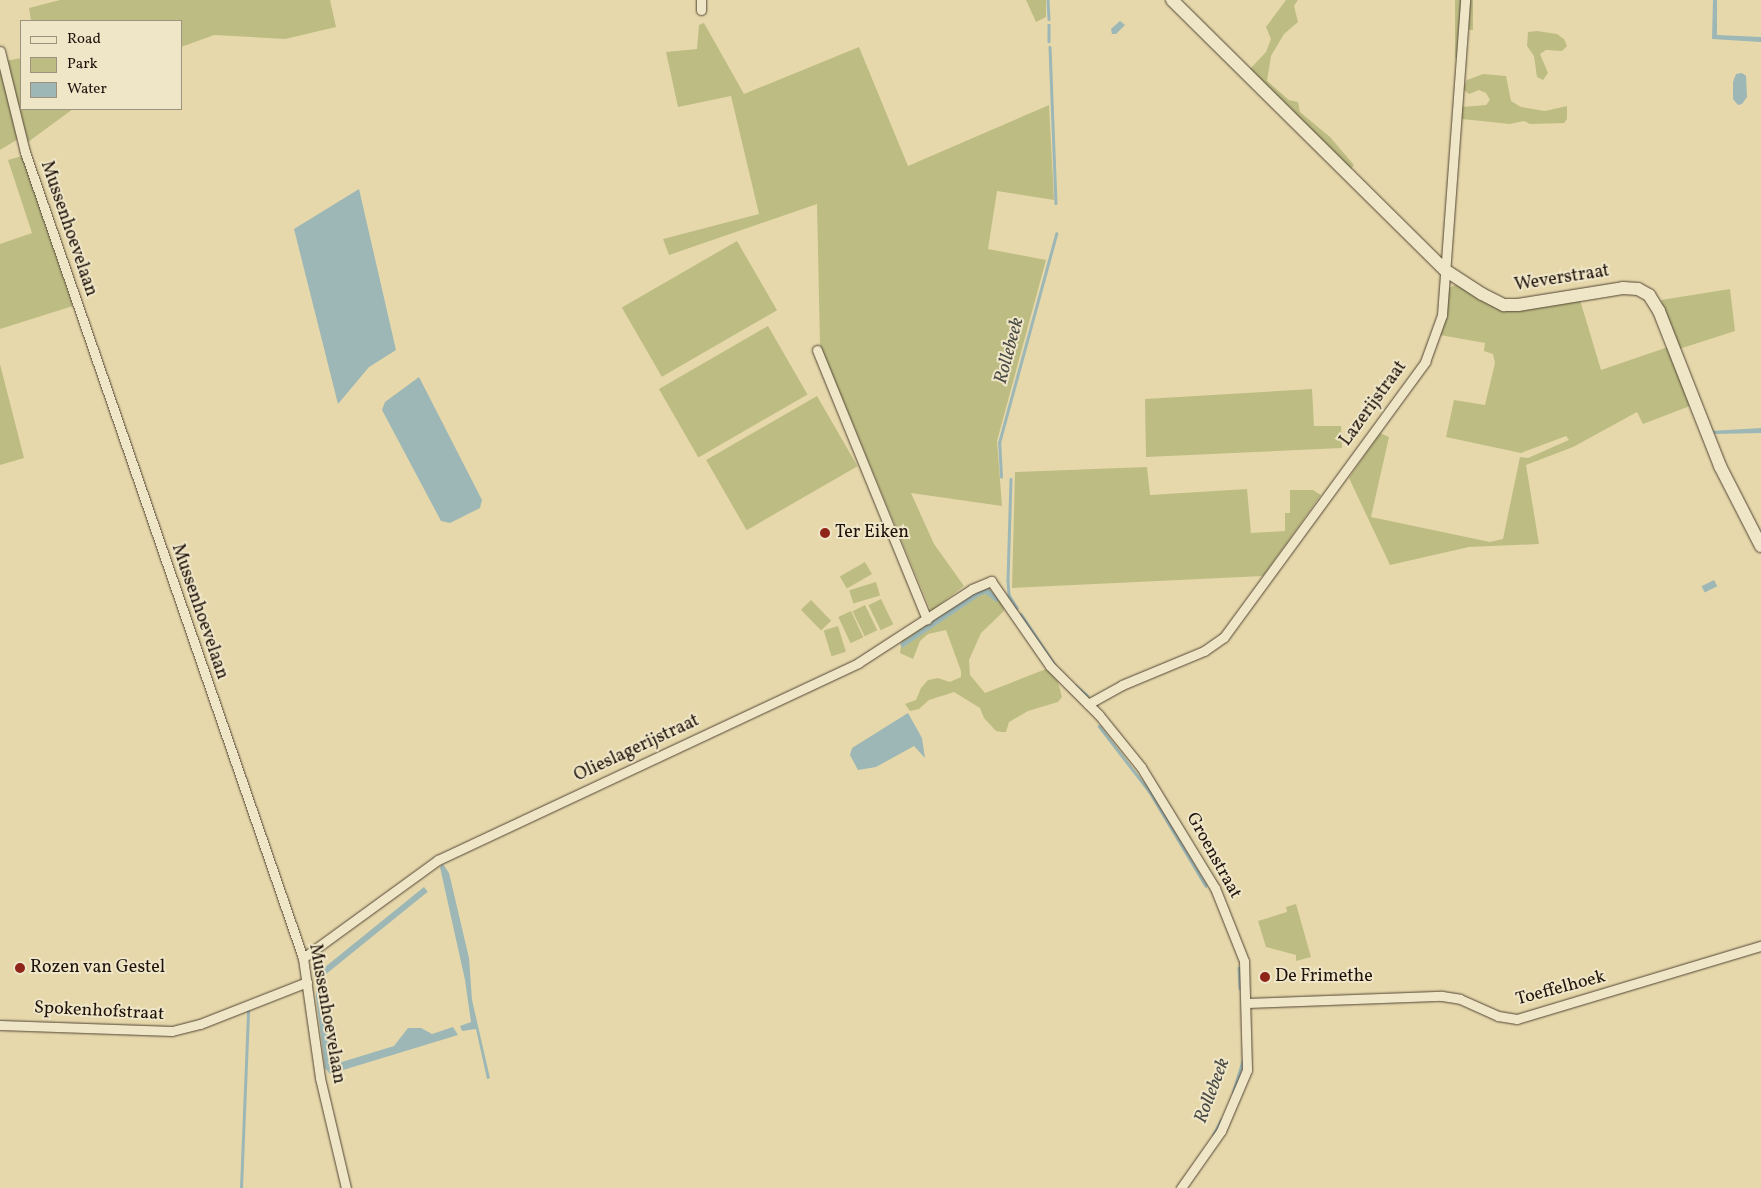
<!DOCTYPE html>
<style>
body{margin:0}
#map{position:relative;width:1761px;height:1188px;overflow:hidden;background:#e6d8ab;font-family:Vollkorn,serif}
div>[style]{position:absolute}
.green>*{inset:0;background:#bdbc83;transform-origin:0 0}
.water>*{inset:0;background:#9cb7b5;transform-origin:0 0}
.stream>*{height:2.5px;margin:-1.25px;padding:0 1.25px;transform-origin:1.25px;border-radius:1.25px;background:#9cb7b5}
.roads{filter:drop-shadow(0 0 1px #524434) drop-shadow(0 0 1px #524434)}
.street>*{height:9px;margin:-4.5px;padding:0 4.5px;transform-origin:4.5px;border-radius:4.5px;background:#efe6c8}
.secondary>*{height:12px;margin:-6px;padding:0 6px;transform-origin:6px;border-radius:6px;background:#efe6c8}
.dots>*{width:14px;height:14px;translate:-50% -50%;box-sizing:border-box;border:2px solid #efe6c8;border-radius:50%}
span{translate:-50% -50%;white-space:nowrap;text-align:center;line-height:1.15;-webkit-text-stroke:4px #efe6c8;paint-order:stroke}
.street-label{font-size:18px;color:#20130c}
.poi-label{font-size:18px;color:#20130c}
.left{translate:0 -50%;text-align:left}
.water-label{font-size:19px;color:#4b4c47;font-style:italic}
.legend{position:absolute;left:20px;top:20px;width:162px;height:90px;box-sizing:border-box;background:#efe6c8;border:1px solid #9c927d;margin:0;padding:6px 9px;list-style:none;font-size:15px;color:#20130c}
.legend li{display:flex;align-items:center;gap:10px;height:25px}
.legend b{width:25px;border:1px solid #9c927d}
</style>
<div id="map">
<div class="green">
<div style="clip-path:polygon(60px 0,330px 0,336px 27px,285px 39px,214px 35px,181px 47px,181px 21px,31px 21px,29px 8px)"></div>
<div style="clip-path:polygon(1026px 0,1046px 0,1046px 17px,1036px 22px)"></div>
<div style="clip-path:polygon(1286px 0,1298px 0,1294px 6px,1298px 22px,1284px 34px,1271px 56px,1267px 81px,1289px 100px,1298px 102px,1300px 112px,1330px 137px,1354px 165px,1349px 171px,1250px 69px,1266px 52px,1271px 39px,1266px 27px)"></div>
<div style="left:1455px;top:0;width:6px;height:58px"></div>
<div style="left:1469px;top:0;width:4px;height:30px"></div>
<div style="clip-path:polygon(704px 23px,744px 94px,859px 47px,908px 166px,1049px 105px,1054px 200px,997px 191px,988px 249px,1046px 260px,997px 441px,1002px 506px,911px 493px,934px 544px,964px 586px,931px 611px,820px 345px,817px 204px,669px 255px,663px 239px,759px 214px,731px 96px,678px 107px,666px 52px,697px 49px,699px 25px)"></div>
<div style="clip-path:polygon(1537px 31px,1557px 34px,1564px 39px,1567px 46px,1562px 51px,1546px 50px,1540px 54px,1548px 73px,1543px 80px,1537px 77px,1534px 56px,1527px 46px,1528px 32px)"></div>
<div style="clip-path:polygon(21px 58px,21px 109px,73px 109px,28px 142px,5px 61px)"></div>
<div style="clip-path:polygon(0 64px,18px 139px,0 150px)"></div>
<div style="clip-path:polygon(1483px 74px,1506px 76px,1511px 101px,1521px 107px,1545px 111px,1567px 106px,1567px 119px,1564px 123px,1530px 124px,1524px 121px,1510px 124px,1462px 119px,1459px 113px,1462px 107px,1486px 105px,1490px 100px,1486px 93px,1479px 90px,1469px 94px,1463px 89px,1467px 80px)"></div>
<div style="clip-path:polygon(22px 156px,73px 306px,0 329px,0 244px,32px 233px,8px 160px)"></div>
<div style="left:737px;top:241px;width:80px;height:133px;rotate:60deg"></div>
<div style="clip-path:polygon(1457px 284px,1507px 309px,1580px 300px,1601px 370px,1668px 347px,1690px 406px,1643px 424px,1637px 412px,1573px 447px,1526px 465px,1539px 544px,1469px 547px,1390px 565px,1349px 478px,1380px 433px,1389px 437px,1371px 517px,1490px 542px,1503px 539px,1520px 457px,1528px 458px,1569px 440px,1566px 436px,1521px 453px,1446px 437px,1454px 400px,1485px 405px,1495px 363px,1493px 354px,1484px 351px,1485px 343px,1440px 335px,1446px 318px,1447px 289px)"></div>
<div style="clip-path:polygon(1730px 289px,1735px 331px,1679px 349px,1661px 300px)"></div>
<div style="left:768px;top:326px;width:79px;height:126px;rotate:60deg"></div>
<div style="clip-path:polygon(0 364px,24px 458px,0 465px)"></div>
<div style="clip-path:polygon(1312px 389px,1314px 426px,1341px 426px,1342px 448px,1146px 457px,1145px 399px)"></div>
<div style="left:817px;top:396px;width:81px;height:128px;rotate:60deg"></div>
<div style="clip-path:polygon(1147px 467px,1150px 495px,1247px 489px,1251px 533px,1285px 531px,1285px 513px,1290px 513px,1290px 490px,1313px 490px,1321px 495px,1263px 576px,1012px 588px,1015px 472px)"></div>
<div style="left:865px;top:562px;width:14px;height:29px;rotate:60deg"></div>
<div style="left:876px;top:582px;width:14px;height:28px;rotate:73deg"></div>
<div style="clip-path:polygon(989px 588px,1002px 602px,1004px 611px,981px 633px,969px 660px,970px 675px,985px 693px,1046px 669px,1058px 682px,1062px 697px,1058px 702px,1028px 711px,1009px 722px,1006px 732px,1002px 732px,996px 731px,984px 718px,980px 708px,954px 692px,929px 700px,919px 709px,910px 711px,905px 704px,916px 700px,921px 688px,928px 680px,938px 678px,950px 682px,961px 677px,961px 671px,946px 630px,928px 634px,920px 641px,913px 659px,900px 653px,902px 639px,978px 589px)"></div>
<div style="left:881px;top:599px;width:28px;height:14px;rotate:64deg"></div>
<div style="left:811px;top:600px;width:29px;height:14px;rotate:46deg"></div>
<div style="left:865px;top:605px;width:28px;height:14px;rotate:64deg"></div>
<div style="left:851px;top:611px;width:29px;height:14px;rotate:65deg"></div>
<div style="left:838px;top:626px;width:27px;height:15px;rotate:73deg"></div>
<div style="clip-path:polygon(1296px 904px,1311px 957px,1296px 961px,1296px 955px,1266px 947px,1258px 921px,1287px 912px,1286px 907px)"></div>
</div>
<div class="water">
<div style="clip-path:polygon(1713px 0,1717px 0,1717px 35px,1761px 37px,1761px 42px,1712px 39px)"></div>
<div style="clip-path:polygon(1120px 21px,1125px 25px,1116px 34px,1112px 34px,1111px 29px)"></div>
<div style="clip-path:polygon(1742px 73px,1746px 76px,1747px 97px,1742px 104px,1738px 105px,1733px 99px,1733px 82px,1736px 74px)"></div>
<div style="clip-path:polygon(359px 189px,396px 350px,369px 367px,338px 404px,294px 229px)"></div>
<div style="clip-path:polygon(419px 377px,482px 500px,480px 508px,450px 523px,441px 521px,382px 410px,385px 402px)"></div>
<div style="clip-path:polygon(1761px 428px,1761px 433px,1716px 434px,1710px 431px)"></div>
<div style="left:1714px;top:580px;width:7px;height:14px;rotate:63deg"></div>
<div style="clip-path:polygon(989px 589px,999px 600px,996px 602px,986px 594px,981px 595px,902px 648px,900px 644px,933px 621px,978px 591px)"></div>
<div style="clip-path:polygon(908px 713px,922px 738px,925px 758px,914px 746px,876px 767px,858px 770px,850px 755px,852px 748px)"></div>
<div style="clip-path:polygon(443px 864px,449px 873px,469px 958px,472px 1000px,490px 1078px,487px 1079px,476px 1029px,462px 1031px,460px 1026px,471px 1022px,465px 980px,440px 867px)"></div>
<div style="left:424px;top:887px;width:6px;height:134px;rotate:51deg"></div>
<div style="clip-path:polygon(321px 988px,332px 1065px,394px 1046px,408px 1028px,421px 1028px,432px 1034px,453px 1027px,458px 1035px,330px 1074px,325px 1068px,316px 997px,316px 989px)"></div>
</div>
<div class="stream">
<div style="left:1048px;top:0;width:19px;rotate:87deg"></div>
<div style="left:1049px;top:25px;width:16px;rotate:90deg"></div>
<div style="left:1050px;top:47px;width:156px;rotate:87.8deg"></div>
<div style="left:1001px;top:477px;width:34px;rotate:-93deg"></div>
<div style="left:999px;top:443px;width:217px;rotate:-74.7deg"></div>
<div style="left:1011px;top:479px;width:101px;rotate:91.7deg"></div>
<div style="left:1008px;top:580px;width:15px;rotate:86deg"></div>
<div style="left:1009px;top:595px;width:15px;rotate:58deg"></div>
<div style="left:1021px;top:614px;width:61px;rotate:56.3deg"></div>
<div style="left:1075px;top:685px;width:16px;rotate:40deg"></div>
<div style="left:1099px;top:726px;width:83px;rotate:52.3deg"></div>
<div style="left:1150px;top:792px;width:109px;rotate:59.2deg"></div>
<div style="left:1239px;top:968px;width:20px;rotate:87deg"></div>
<div style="left:1233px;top:1092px;width:34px;rotate:-73deg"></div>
<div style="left:1213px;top:1135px;width:17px;rotate:-62deg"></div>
<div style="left:241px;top:1188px;width:177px;rotate:-87.7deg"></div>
</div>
<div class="roads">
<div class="street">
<div style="left:701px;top:0;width:10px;rotate:90deg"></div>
<div style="left:0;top:51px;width:104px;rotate:76.1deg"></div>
<div style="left:25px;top:152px;width:853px;rotate:70.97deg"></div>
<div style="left:303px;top:958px;width:121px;rotate:81.9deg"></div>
<div style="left:320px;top:1078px;width:113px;rotate:76.7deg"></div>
<div style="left:817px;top:350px;width:291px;rotate:67.8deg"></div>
<div style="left:1088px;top:704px;width:39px;rotate:-29deg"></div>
<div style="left:1122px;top:685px;width:89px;rotate:-22.5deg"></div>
<div style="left:1204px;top:651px;width:24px;rotate:-35deg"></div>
<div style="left:1224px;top:637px;width:341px;rotate:-53.8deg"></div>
<div style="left:1425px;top:362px;width:50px;rotate:-70.1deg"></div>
<div style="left:1442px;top:315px;width:316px;rotate:-85.8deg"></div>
<div style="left:303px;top:958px;width:167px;rotate:-36deg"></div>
<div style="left:438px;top:860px;width:464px;rotate:-25.1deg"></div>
<div style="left:858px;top:663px;width:136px;rotate:-33deg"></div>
<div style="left:972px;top:589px;width:21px;rotate:-23deg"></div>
<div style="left:991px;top:581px;width:103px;rotate:55.2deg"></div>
<div style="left:1050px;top:666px;width:69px;rotate:45deg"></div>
<div style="left:1099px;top:715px;width:67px;rotate:51.1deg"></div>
<div style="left:1141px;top:767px;width:142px;rotate:58.6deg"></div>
<div style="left:1215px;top:888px;width:79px;rotate:68.3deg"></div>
<div style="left:1244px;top:961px;width:109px;rotate:88.4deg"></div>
<div style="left:1247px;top:1070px;width:66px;rotate:113.1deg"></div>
<div style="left:1221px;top:1131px;width:70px;rotate:125.1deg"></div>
<div style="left:1247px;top:1003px;width:195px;rotate:-2.1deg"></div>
<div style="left:1442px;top:996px;width:18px;rotate:9deg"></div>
<div style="left:1460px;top:999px;width:42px;rotate:24.1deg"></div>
<div style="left:1498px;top:1016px;width:19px;rotate:9deg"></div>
<div style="left:1517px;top:1019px;width:255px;rotate:-16.7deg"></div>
<div style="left:0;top:1025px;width:172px;rotate:2deg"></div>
<div style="left:172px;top:1031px;width:29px;rotate:-14deg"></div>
<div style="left:200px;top:1024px;width:115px;rotate:-21.4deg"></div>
</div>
<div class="secondary">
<div style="left:1172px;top:0;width:384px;rotate:44.7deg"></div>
<div style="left:1445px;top:270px;width:44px;rotate:33deg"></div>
<div style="left:1482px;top:294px;width:25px;rotate:27deg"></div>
<div style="left:1504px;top:305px;width:14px"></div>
<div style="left:1518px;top:305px;width:106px;rotate:-9.2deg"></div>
<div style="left:1623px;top:288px;width:15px;rotate:4deg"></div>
<div style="left:1638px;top:289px;width:13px;rotate:29deg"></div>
<div style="left:1649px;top:295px;width:19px;rotate:58deg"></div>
<div style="left:1659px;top:311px;width:167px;rotate:68.5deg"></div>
<div style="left:1720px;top:466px;width:90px;rotate:62.9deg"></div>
</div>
</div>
<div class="dots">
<div style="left:825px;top:533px;background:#8f2418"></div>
<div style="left:20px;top:968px;background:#8f2418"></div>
<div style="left:1265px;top:977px;background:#8f2418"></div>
</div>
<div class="street-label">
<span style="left:68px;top:229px;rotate:71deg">Mussenhoevelaan</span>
<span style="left:1562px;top:279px;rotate:-9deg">Weverstraat</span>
<span style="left:1374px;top:404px;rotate:-54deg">Lazerijstraat</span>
<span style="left:199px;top:612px;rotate:71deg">Mussenhoevelaan</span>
<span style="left:637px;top:749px;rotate:-25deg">Olieslagerijstraat</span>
<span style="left:1213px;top:856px;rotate:61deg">Groenstraat</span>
<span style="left:1561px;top:989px;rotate:-15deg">Toeffelhoek</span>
<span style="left:99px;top:1012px;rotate:3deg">Spokenhofstraat</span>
<span style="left:326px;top:1014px;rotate:80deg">Mussenhoevelaan</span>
</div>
<div class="poi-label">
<span class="left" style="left:835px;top:533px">Ter Eiken</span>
<span class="left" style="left:30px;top:968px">Rozen van Gestel</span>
<span class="left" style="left:1275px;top:977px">De Frimethe</span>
</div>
<div class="water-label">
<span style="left:1010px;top:351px;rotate:-75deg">Rollebeek</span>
<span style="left:1213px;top:1091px;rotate:-69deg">Rollebeek</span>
</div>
<ul class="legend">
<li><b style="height:6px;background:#efe6c8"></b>Road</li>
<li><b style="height:14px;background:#bdbc83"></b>Park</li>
<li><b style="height:14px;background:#9cb7b5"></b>Water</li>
</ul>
</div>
